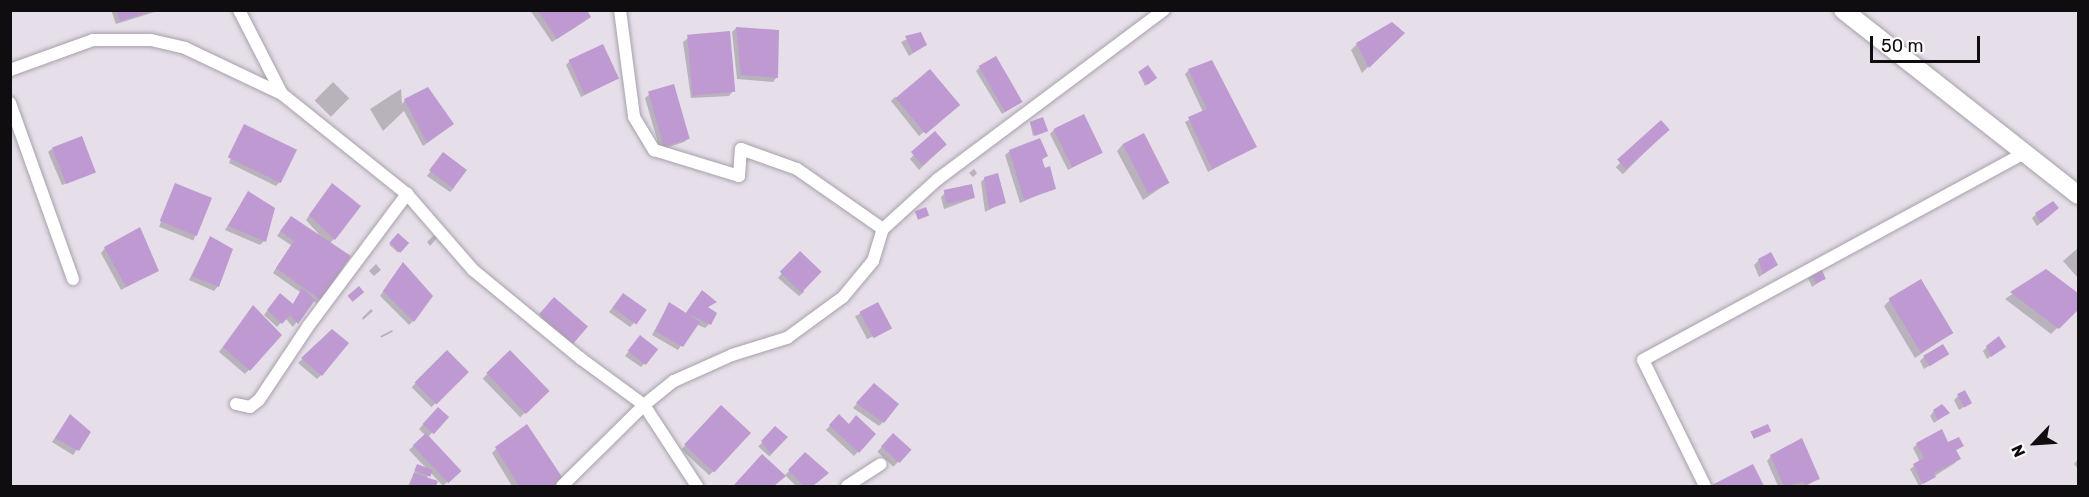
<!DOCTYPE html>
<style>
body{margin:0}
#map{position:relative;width:2089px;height:497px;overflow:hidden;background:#e6dfe9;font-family:Rubik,sans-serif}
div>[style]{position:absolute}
.shadow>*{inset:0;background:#0003;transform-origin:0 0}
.building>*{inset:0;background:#bf9ad2;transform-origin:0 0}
.roads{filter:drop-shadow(0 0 2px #a7a0aa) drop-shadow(0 0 2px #a7a0aa)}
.minor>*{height:12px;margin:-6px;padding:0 6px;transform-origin:6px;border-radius:6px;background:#fff}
.secondary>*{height:18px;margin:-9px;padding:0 9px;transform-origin:9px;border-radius:9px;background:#fff}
span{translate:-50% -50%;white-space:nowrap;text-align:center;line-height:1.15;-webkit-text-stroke:4.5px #fff;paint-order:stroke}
.frame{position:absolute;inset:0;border:12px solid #100d11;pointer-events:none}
.north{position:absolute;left:2005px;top:413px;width:60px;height:60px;-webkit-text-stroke:4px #fff;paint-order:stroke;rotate:245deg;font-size:16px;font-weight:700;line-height:24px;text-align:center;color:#100d11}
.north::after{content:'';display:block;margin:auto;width:21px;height:27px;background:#100d11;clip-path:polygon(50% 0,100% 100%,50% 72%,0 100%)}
.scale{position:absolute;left:1870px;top:36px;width:110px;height:27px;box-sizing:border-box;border:3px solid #100d11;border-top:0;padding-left:8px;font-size:18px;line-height:21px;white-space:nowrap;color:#100d11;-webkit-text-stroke:4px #fff;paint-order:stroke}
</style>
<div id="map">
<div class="shadow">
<div style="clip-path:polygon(111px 10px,161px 10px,116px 24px)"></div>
<div style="clip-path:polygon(530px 10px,585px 10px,585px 21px,552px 42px)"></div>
<div style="clip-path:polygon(736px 28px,777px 31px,777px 77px,773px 82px,737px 79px,732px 32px)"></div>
<div style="clip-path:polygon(921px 33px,925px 45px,909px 56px,901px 42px)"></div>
<div style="clip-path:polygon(1402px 33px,1362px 73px,1351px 50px,1357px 44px)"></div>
<div style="clip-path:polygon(688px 38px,733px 91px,729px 96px,691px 98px,683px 42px)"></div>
<div style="clip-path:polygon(570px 61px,617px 79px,581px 97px,566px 65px)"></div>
<div style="clip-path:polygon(980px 67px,1021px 102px,1002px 114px,976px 71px)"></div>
<div style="clip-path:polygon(1189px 70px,1256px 146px,1208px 172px,1185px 122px,1203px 112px,1185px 74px)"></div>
<div style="clip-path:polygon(1139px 73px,1155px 78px,1145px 86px)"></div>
<div style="left:333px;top:82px;width:23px;height:26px;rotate:45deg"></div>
<div style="clip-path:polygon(401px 89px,402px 104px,405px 100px,452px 124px,423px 146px,404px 111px,383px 131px,370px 109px)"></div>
<div style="clip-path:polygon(650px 94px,689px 138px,684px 142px,660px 150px,645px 98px)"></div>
<div style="clip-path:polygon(895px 97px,953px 109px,919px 136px,891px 101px)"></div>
<div style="left:1661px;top:122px;width:10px;height:64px;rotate:45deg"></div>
<div style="clip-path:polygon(1030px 123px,1046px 130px,1033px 136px)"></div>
<div style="clip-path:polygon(244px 125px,280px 182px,276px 186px,229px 163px)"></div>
<div style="clip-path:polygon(1054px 130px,1101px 152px,1068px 170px,1050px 134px)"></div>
<div style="clip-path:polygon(935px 133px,945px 145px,919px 170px,910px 159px)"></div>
<div style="clip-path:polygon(1123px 144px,1168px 183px,1143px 200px,1117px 151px)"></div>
<div style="clip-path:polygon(53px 148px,94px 172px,62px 185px,48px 152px)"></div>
<div style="clip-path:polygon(1010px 151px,1046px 156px,1041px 161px,1054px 188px,1020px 203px,1005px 155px)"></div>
<div style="clip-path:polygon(443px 154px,454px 188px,450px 192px,427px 176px)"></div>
<div style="clip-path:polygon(974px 169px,977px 173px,973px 177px,969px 173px)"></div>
<div style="clip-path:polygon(985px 178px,1004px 202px,985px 212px,981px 182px)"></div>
<div style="left:176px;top:185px;width:37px;height:45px;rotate:22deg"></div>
<div style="clip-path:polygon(328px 189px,334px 239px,329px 244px,320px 299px,316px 303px,312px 300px,293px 327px,285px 318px,277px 327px,264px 315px,276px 299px,292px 306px,300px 292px,273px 273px,291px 245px,277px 236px,287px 222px,325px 241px,306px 220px)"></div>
<div style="clip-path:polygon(248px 193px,264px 241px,260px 245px,225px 230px)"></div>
<div style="clip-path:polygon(945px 193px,974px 198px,944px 209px,941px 197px)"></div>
<div style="clip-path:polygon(2057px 208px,2037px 226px,2032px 218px,2036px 214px)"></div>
<div style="left:398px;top:235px;width:12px;height:13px;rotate:42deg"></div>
<div style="clip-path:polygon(434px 235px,437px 238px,430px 246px,427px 242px)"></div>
<div style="clip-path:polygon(210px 238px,218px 286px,214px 291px,189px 280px)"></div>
<div style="clip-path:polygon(105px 248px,157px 270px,121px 290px,101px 253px)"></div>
<div style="clip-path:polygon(2078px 248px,2078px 278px,2063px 261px)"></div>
<div style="clip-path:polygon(796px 257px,804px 292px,799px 296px,778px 278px)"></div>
<div style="clip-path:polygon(1759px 260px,1777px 265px,1759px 277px,1754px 265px)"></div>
<div style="clip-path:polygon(376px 264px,381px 270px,374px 276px,369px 271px)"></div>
<div style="clip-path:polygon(399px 268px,413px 321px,409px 325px,380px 296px)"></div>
<div style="clip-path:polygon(2046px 271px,2078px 295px,2078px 308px,2051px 334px,2005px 299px)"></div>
<div style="clip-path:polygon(1812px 274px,1824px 279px,1812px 287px,1808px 278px)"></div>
<div style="clip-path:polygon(698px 296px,715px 302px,707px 308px,709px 324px,705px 328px,696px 324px,678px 350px,652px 335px,669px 304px,685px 314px)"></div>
<div style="clip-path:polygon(619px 299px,634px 323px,630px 327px,609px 312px)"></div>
<div style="clip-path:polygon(1890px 300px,1952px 333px,1915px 358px,1884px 306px)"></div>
<div style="clip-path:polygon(550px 303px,585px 327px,567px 346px,538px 320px)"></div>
<div style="left:878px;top:304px;width:26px;height:26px;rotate:62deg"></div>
<div style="clip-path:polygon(371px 309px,373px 311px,363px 320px,362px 318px)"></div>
<div style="clip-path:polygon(249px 312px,280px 335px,245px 374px,219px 352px)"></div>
<div style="left:392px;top:330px;width:2px;height:13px;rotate:63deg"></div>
<div style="clip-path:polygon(332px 331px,321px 375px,317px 379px,298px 363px)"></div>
<div style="clip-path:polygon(640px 337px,645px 363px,641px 367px,625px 356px)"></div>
<div style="clip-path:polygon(1987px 347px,2004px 347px,1987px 359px,1983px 351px)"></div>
<div style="left:447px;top:352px;width:28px;height:50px;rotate:45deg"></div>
<div style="left:510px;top:352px;width:54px;height:38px;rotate:46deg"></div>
<div style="clip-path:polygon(1924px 357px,1943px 357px,1924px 369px,1920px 361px)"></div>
<div style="clip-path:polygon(870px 389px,883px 422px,879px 426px,853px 408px)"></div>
<div style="clip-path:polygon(1958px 396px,1970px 403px,1959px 410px,1954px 400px)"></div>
<div style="left:721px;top:407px;width:38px;height:58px;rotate:43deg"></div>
<div style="clip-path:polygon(438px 409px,447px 417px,428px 437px,459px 470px,443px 486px,430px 472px,426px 479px,436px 482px,435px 486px,408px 486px,417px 466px,428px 470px,409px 450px,425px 435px,419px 429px)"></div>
<div style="clip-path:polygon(1934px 411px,1948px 413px,1934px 423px,1930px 416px)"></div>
<div style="clip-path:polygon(70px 416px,89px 433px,73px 455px,52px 442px)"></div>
<div style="clip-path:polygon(839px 416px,849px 425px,874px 434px,854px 456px,826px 430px)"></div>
<div style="left:775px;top:428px;width:15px;height:25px;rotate:42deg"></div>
<div style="left:893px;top:435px;width:22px;height:23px;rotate:43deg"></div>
<div style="clip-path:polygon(1917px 444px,1948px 444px,1962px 446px,1955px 451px,1959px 458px,1955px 463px,1919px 486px,1910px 469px,1920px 462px,1913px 448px)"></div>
<div style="clip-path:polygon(496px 449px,557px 484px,512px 486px,492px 453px)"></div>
<div style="clip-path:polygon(805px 455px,823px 477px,812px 486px,796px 486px,785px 475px)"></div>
<div style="clip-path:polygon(762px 456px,783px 476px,773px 486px,735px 486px)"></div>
<div style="clip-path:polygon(1771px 456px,1818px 479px,1806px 486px,1778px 486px,1767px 461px)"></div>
<div style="clip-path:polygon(2078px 459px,2078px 469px,2074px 464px)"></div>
<div style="clip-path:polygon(1752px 466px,1762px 486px,1713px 486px)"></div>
</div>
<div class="building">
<div style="clip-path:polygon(116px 10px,153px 10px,153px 11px,120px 21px)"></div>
<div style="clip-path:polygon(537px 10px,587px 10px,591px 17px,557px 39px)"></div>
<div style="clip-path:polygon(1392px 22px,1405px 33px,1369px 68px,1356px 43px)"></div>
<div style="clip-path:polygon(736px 27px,779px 30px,778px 78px,741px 75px)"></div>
<div style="left:730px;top:31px;width:61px;height:43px;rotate:85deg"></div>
<div style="clip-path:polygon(921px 32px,927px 45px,913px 53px,905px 36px)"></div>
<div style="left:603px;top:44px;width:38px;height:38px;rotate:65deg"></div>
<div style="left:996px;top:56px;width:53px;height:20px;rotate:60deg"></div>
<div style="clip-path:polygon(1212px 60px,1257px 147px,1212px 169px,1188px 117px,1207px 109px,1188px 69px)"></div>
<div style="left:1148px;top:65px;width:16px;height:12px;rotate:55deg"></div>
<div style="left:930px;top:69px;width:47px;height:45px;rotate:50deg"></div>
<div style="left:674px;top:84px;width:57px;height:27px;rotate:74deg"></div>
<div style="clip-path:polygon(428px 87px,454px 124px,427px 143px,404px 99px)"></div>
<div style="left:1084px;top:114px;width:43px;height:34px;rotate:64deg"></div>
<div style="left:1043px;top:117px;width:15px;height:14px;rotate:70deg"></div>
<div style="left:1661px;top:120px;width:13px;height:59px;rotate:48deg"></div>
<div style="left:244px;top:124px;width:59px;height:37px;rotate:26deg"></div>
<div style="left:935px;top:131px;width:18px;height:32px;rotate:49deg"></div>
<div style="left:1144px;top:133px;width:56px;height:24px;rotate:63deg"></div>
<div style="left:82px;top:136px;width:39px;height:32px;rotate:69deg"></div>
<div style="clip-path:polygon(1040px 138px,1048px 156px,1042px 159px,1045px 168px,1050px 166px,1056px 189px,1024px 200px,1009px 150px)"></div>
<div style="left:443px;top:152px;width:30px;height:23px;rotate:37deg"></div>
<div style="clip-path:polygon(998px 173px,1006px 203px,989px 209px,984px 177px)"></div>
<div style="left:175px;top:183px;width:40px;height:41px;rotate:22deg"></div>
<div style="clip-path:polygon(332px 183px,361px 206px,335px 240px,309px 215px)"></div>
<div style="left:972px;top:184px;width:14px;height:29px;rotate:78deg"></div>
<div style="clip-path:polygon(248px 191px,275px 208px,266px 242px,228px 226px)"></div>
<div style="clip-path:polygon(2053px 201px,2059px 208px,2041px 223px,2035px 213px)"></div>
<div style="left:926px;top:207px;width:9px;height:12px;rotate:69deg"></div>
<div style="clip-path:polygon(291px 216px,351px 256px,321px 300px,276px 268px,294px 241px,280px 231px)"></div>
<div style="clip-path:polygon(140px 227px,159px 271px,126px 287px,104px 247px)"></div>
<div style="left:398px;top:233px;width:15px;height:13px;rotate:42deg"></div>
<div style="clip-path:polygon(210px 236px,233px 249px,219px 287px,192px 276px)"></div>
<div style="left:800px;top:251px;width:30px;height:29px;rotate:44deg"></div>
<div style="clip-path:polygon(1771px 252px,1778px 265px,1763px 274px,1758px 259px)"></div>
<div style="clip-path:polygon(403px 262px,433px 296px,414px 322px,383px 291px)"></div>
<div style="left:1821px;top:268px;width:12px;height:11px;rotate:66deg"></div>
<div style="clip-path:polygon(2046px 269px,2078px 293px,2078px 310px,2059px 329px,2010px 292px)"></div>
<div style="left:1921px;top:279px;width:63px;height:38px;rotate:59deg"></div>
<div style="left:359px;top:286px;width:8px;height:15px;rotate:50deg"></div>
<div style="clip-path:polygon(302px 288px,315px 300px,298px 324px,290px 315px,282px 324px,267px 310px,280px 293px,293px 304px)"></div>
<div style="clip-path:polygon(702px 290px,717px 302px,708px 307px,717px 313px,711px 325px,686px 313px,700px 322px,683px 347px,655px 331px,669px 302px,686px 313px)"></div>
<div style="left:623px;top:293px;width:29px;height:18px;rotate:35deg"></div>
<div style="left:554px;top:297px;width:45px;height:23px;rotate:41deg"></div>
<div style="left:878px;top:302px;width:30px;height:21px;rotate:62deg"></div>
<div style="clip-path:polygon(253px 305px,282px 335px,250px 371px,223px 347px)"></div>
<div style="clip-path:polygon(332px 329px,349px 343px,322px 376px,301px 358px)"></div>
<div style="left:640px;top:335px;width:23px;height:20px;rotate:38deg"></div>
<div style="clip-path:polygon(1999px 336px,2006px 347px,1991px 357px,1986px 346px)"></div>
<div style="left:1943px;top:344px;width:12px;height:23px;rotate:59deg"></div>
<div style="left:447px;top:350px;width:31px;height:46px;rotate:45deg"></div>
<div style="left:510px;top:350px;width:57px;height:33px;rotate:46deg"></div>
<div style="clip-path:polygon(874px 383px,899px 404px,884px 423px,856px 403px)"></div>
<div style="left:1965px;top:390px;width:15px;height:9px;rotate:62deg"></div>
<div style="clip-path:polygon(1942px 404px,1950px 413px,1938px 420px,1933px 410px)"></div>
<div style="left:721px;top:405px;width:41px;height:54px;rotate:43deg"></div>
<div style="left:438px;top:407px;width:15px;height:23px;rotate:42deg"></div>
<div style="clip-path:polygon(70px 414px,91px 432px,79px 451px,55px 438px)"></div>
<div style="clip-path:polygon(839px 414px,849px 424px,856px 415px,876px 434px,859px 453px,829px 425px)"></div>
<div style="clip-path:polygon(527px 424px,564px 480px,555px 486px,519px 486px,495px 447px)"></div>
<div style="left:1768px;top:424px;width:8px;height:19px;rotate:67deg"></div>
<div style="clip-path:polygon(775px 426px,788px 437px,771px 454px,761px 441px)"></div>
<div style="clip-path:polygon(1942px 429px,1948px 442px,1959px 437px,1964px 446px,1956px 450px,1961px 459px,1934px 473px,1936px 477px,1923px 484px,1913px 464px,1924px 458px,1916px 443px)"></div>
<div style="left:426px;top:433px;width:52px;height:18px;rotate:47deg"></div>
<div style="left:893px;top:433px;width:25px;height:18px;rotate:42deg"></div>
<div style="clip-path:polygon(1802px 438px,1820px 479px,1805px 485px,1804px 482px,1784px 486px,1770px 455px)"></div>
<div style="clip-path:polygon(805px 452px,829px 473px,813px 486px,804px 486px,788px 470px)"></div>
<div style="clip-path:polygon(762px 454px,786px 476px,774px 486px,733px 486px)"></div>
<div style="left:417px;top:464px;width:17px;height:7px;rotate:21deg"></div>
<div style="clip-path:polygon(1753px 464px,1764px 486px,1710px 486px)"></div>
<div style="clip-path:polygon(414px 473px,438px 481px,436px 486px,410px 486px)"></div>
</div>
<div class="roads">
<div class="minor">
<div style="left:239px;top:10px;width:94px;rotate:62.9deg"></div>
<div style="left:620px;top:10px;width:108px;rotate:82.5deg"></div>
<div style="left:634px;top:117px;width:39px;rotate:59deg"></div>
<div style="left:654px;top:150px;width:89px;rotate:17deg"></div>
<div style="left:739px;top:176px;width:27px;rotate:-86deg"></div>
<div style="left:741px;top:149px;width:59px;rotate:19.7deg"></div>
<div style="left:797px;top:169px;width:105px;rotate:34.9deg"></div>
<div style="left:10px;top:70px;width:88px;rotate:-19.9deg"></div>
<div style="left:93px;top:40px;width:58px"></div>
<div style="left:151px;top:40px;width:35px;rotate:13deg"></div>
<div style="left:185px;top:48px;width:107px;rotate:25.4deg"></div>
<div style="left:282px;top:94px;width:160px;rotate:38.7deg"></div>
<div style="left:407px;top:194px;width:101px;rotate:49deg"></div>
<div style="left:473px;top:270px;width:139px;rotate:39.4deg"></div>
<div style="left:580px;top:358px;width:79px;rotate:36.3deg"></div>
<div style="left:644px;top:405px;width:38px;rotate:-39deg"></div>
<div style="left:674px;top:381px;width:64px;rotate:-24.1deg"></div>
<div style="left:732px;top:355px;width:58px;rotate:-17.2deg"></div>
<div style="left:787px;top:338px;width:69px;rotate:-36.2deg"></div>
<div style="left:843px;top:297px;width:47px;rotate:-50.2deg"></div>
<div style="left:873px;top:261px;width:34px;rotate:-73deg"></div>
<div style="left:883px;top:229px;width:74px;rotate:-42.3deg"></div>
<div style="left:938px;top:179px;width:282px;rotate:-36.8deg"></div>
<div style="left:10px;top:103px;width:187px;rotate:70.3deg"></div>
<div style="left:236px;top:404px;width:14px;rotate:12deg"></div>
<div style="left:250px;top:407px;width:11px;rotate:-38deg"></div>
<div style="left:259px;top:400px;width:90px;rotate:-56.3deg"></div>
<div style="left:309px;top:325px;width:164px;rotate:-53.2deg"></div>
<div style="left:562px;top:486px;width:115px;rotate:-44.6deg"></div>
<div style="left:644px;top:405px;width:97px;rotate:56.8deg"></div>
<div style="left:847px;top:486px;width:40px;rotate:-32.9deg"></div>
<div style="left:1705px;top:486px;width:140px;rotate:-116.2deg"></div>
<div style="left:1643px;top:360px;width:431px;rotate:-28.5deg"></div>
</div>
<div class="secondary">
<div style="left:1843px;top:10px;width:299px;rotate:38.2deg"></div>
</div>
</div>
<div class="frame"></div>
<div class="north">N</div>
<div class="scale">50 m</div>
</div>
